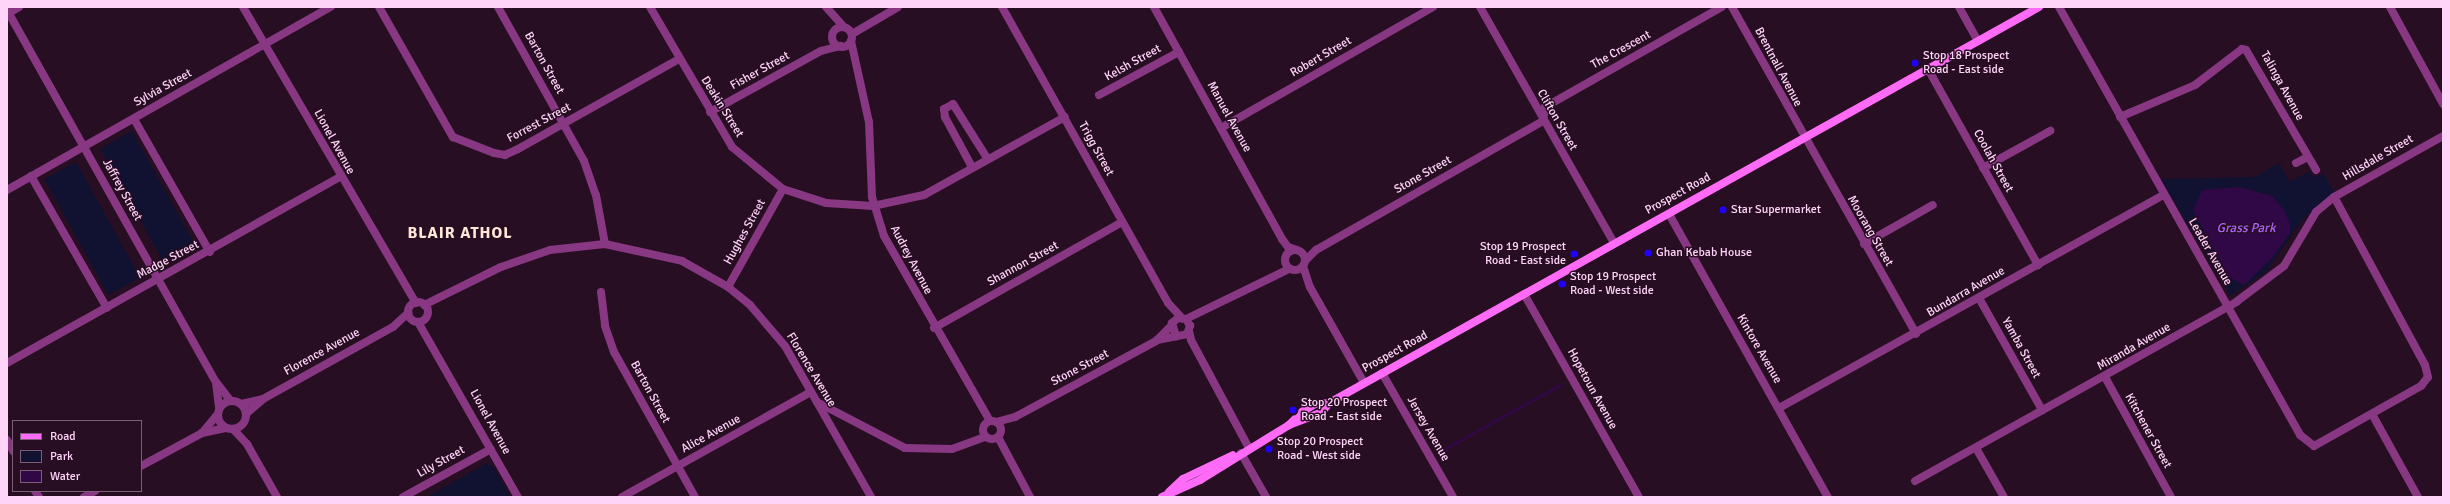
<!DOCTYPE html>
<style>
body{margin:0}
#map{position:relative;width:2450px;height:504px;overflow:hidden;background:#270e22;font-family:Signika,sans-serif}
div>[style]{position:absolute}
.green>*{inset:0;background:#111131;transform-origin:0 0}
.water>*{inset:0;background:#310846}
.stream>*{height:3px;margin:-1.5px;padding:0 1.5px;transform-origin:1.5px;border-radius:1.5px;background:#310846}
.minor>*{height:8px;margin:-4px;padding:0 4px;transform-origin:4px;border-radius:4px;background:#883782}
.minor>.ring{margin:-4px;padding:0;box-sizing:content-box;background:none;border:8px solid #883782;border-radius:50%}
.secondary>*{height:8px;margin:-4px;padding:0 4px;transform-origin:4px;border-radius:4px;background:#ff6bf7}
.dots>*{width:11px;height:11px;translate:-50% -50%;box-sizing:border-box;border:2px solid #270e22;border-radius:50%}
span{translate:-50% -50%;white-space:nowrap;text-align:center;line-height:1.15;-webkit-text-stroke:3px #270e22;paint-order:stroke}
.street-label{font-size:12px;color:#ffd4f9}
.poi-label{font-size:12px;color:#ffd4f9}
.left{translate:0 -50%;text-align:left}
.right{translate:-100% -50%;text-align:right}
.water-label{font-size:13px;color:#af62ff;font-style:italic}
.district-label{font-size:16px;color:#ffe6d6;font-weight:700;letter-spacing:1px}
.frame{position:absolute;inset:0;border:8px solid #ffd4f9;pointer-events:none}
.legend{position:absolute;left:12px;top:420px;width:130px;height:72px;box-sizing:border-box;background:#270e22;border:1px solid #7d5d78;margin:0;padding:5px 7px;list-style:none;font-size:12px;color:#ffd4f9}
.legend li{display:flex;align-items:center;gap:8px;height:20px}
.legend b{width:20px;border:1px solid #7d5d78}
</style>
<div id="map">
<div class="green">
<div style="left:132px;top:131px;width:132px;height:36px;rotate:61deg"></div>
<div style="left:76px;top:162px;width:132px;height:36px;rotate:61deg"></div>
<div style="clip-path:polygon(2279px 163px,2290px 182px,2310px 171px,2313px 178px,2323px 173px,2334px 192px,2303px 219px,2266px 272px,2230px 296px,2161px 179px,2255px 177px)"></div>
<div style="clip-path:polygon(486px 464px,493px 466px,511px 497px,427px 497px)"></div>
</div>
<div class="water">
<div style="clip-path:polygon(2239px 187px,2272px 196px,2285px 211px,2290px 225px,2290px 233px,2272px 258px,2244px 285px,2229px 277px,2193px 211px,2202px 190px)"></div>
</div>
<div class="stream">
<div style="left:1444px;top:454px;width:8px;rotate:-60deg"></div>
<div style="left:1448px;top:447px;width:128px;rotate:-29deg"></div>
</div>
<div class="minor">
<div style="left:243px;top:7px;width:343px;rotate:59.7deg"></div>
<div style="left:379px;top:7px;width:150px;rotate:60.4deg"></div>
<div style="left:453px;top:137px;width:44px;rotate:21.3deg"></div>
<div style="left:494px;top:153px;width:11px;rotate:10deg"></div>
<div style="left:505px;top:155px;width:14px;rotate:-25deg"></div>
<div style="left:518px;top:149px;width:184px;rotate:-29.2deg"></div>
<div style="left:498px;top:7px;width:176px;rotate:60.8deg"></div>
<div style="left:584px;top:161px;width:36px;rotate:71deg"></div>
<div style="left:596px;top:195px;width:50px;rotate:79.6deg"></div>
<div style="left:650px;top:7px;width:162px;rotate:59.6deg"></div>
<div style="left:732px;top:147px;width:66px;rotate:39.5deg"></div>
<div style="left:783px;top:189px;width:45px;rotate:18deg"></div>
<div style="left:826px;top:203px;width:47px;rotate:3.7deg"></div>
<div style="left:873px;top:206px;width:52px;rotate:-12.2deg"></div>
<div style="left:924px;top:195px;width:161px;rotate:-29deg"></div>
<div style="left:826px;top:7px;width:27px;rotate:48deg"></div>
<div style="left:1002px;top:7px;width:339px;rotate:60.7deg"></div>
<div style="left:1168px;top:303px;width:21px;rotate:47deg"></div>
<div style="left:1154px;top:7px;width:265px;rotate:61.1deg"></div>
<div style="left:1282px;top:239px;width:10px;rotate:53deg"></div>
<div style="left:1288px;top:247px;width:9px;rotate:18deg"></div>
<div style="left:1480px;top:7px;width:271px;rotate:60.4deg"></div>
<div style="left:1732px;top:7px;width:375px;rotate:60.6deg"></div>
<div style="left:1959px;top:7px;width:39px;rotate:61deg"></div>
<div style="left:2059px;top:7px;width:491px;rotate:60.6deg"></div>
<div style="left:2300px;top:435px;width:18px;rotate:38deg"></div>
<div style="left:2314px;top:446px;width:123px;rotate:-29.3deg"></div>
<div style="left:2421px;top:386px;width:11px;rotate:-52deg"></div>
<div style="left:2428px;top:377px;width:12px;rotate:-104deg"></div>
<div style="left:2425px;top:365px;width:191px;rotate:-118.4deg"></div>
<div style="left:2390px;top:7px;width:111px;rotate:61.3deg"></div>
<div style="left:7px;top:10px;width:427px;rotate:60.7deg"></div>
<div style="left:216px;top:382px;width:23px;rotate:52deg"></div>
<div style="left:7px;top:14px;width:14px;rotate:-30deg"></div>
<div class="ring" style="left:832px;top:27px;width:12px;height:12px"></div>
<div style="left:852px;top:34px;width:53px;rotate:-30.4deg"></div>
<div style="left:851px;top:41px;width:83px;rotate:77.5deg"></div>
<div style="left:869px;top:122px;width:75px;rotate:87.7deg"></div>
<div style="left:872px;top:197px;width:41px;rotate:72.9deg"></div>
<div style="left:884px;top:236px;width:213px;rotate:60.2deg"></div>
<div style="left:1928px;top:69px;width:225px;rotate:60.7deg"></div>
<div style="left:1099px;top:95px;width:91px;rotate:-28.3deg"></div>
<div style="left:710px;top:112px;width:127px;rotate:-28.8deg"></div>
<div style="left:821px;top:51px;width:20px;rotate:-15deg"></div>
<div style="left:2120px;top:117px;width:82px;rotate:-23.1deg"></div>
<div style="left:2195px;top:85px;width:59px;rotate:-37.5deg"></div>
<div style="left:2242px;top:49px;width:4px;rotate:14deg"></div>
<div style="left:2246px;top:50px;width:139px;rotate:59.7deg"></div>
<div style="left:134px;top:119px;width:153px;rotate:60.3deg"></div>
<div style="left:1221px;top:128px;width:244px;rotate:-29.7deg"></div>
<div style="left:2296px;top:163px;width:13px;rotate:-27deg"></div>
<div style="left:972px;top:167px;width:57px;rotate:-118.4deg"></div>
<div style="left:945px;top:117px;width:8px;rotate:-97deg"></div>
<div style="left:944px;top:109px;width:10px;rotate:-29deg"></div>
<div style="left:953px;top:104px;width:64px;rotate:57.8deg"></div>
<div style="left:1983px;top:168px;width:77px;rotate:-28.9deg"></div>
<div style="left:31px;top:176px;width:152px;rotate:60.1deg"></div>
<div style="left:7px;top:190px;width:372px;rotate:-29.5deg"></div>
<div style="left:1669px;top:214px;width:325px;rotate:60.7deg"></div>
<div style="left:1864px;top:244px;width:79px;rotate:-29.5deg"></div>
<div class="ring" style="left:1285px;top:250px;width:12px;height:12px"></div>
<div style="left:1305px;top:261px;width:16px;rotate:-45deg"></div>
<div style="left:1316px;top:250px;width:261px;rotate:-29.6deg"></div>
<div style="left:1543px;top:121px;width:14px;rotate:-82deg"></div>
<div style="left:1545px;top:107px;width:203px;rotate:-29.5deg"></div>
<div style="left:1303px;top:266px;width:22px;rotate:72deg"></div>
<div style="left:1310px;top:287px;width:110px;rotate:60.6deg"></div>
<div style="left:728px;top:287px;width:112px;rotate:-60.7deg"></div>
<div style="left:601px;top:292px;width:34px;rotate:83deg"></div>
<div style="left:605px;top:326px;width:28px;rotate:71deg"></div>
<div style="left:614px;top:352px;width:166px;rotate:60.8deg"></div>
<div style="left:1524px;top:294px;width:233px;rotate:60.5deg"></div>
<div style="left:1979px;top:298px;width:129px;rotate:60.6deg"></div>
<div class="ring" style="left:408px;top:302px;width:12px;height:12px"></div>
<div style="left:424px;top:305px;width:86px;rotate:-26.3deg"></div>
<div style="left:501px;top:267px;width:52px;rotate:-19.1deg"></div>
<div style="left:550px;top:250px;width:55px;rotate:-6.2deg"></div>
<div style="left:605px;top:244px;width:79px;rotate:12.4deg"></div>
<div style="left:682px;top:261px;width:53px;rotate:29.5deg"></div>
<div style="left:728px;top:287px;width:28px;rotate:39deg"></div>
<div style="left:750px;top:305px;width:54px;rotate:49.5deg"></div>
<div style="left:785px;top:346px;width:174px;rotate:60.3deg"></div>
<div style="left:1186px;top:319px;width:114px;rotate:-25.9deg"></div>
<div style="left:418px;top:322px;width:202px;rotate:60.3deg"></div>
<div style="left:934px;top:328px;width:216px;rotate:-29.4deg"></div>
<div style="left:1189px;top:331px;width:9px;rotate:77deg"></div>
<div style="left:1191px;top:340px;width:123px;rotate:61.8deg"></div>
<div style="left:1157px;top:340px;width:31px;rotate:-11deg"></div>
<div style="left:1187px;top:334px;width:9px;rotate:-69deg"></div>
<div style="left:1190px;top:326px;width:8px;rotate:-120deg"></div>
<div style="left:1186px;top:319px;width:8px;rotate:-173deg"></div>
<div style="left:1178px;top:318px;width:8px;rotate:140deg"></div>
<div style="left:1172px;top:323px;width:14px;rotate:73deg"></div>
<div style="left:7px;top:363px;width:381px;rotate:-29.2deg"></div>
<div style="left:1382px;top:373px;width:143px;rotate:60.2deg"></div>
<div style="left:2105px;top:377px;width:137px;rotate:61.2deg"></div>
<div style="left:216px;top:383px;width:24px;rotate:83deg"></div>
<div class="ring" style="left:218px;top:401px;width:20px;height:20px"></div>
<div style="left:817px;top:402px;width:99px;rotate:27.6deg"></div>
<div style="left:905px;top:448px;width:47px;rotate:1.2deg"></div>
<div style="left:952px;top:449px;width:35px;rotate:-20deg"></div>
<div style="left:241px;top:404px;width:22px;rotate:-13deg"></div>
<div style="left:1779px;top:408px;width:440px;rotate:-29deg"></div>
<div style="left:246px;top:414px;width:23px;rotate:-41deg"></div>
<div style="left:263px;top:399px;width:149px;rotate:-29deg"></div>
<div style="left:393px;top:327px;width:21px;rotate:-43deg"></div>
<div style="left:2372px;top:414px;width:95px;rotate:61deg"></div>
<div class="ring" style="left:983px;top:421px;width:10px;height:10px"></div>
<div style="left:996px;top:422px;width:20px;rotate:-15deg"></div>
<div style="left:1015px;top:417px;width:160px;rotate:-28.3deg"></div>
<div style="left:1156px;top:341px;width:21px;rotate:-45deg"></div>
<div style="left:233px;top:429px;width:21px;rotate:47deg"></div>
<div style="left:247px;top:444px;width:61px;rotate:60.5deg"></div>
<div style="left:202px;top:433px;width:23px;rotate:-50deg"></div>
<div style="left:998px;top:437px;width:68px;rotate:61.9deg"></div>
<div style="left:7px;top:440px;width:13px;rotate:61deg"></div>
<div style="left:1976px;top:448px;width:56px;rotate:60.3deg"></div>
<div style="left:1241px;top:453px;width:51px;rotate:60.4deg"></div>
<div style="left:141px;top:466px;width:69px;rotate:-28.4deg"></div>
<div style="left:202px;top:433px;width:24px;rotate:-12deg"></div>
<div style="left:1915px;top:481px;width:368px;rotate:-29.1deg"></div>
<div style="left:2236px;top:302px;width:60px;rotate:-36.9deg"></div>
<div style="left:2284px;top:266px;width:63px;rotate:-59.3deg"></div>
<div style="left:2316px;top:212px;width:23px;rotate:-40deg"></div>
<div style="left:2334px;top:197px;width:125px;rotate:-29.2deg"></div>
<div style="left:35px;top:491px;width:7px;rotate:56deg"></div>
<div style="left:84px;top:497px;width:13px;rotate:-29deg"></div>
<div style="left:403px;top:497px;width:100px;rotate:-28.6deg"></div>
<div style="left:622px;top:497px;width:216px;rotate:-29.1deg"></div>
</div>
<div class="secondary">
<div style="left:1289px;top:425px;width:18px;rotate:-45deg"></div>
<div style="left:1302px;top:412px;width:15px;rotate:-32deg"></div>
<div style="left:1315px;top:404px;width:14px;rotate:-4deg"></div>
<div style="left:1169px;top:492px;width:19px;rotate:-43deg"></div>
<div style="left:1183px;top:479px;width:55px;rotate:-25.6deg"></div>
<div style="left:1162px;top:497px;width:42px;rotate:-24.1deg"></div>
<div style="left:1200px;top:480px;width:105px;rotate:-31.7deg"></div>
<div style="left:1289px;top:425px;width:34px;rotate:-21deg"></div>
<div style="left:1321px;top:413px;width:13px;rotate:-51deg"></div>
<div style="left:1329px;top:403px;width:813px;rotate:-29.15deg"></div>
</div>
<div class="dots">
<div style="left:1915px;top:63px;background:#2100ff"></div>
<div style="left:1723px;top:210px;background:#2100ff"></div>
<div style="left:1648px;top:253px;background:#2100ff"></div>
<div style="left:1574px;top:254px;background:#2100ff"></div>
<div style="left:1562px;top:284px;background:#2100ff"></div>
<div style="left:1293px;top:410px;background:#2100ff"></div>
<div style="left:1269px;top:449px;background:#2100ff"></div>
</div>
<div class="street-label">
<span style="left:1621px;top:50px;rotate:-29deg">The Crescent</span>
<span style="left:1321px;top:57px;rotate:-30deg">Robert Street</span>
<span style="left:544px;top:63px;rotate:61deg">Barton Street</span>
<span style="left:1133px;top:63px;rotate:-29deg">Kelsh Street</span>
<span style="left:1778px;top:67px;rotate:62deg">Brentnall Avenue</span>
<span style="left:760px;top:71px;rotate:-29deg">Fisher Street</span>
<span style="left:2282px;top:86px;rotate:61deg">Talinga Avenue</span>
<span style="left:163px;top:88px;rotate:-29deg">Sylvia Street</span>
<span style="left:722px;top:107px;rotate:58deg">Deakin Street</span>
<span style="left:1229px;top:117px;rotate:61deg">Manuel Avenue</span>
<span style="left:1557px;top:120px;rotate:60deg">Clifton Street</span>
<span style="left:539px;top:123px;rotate:-28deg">Forrest Street</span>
<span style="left:334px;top:142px;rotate:61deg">Lionel Avenue</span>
<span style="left:1096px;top:149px;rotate:61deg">Trigg Street</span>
<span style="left:2378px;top:158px;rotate:-30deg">Hillsdale Street</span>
<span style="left:1993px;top:161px;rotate:61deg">Coolah Street</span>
<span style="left:1423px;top:175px;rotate:-30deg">Stone Street</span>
<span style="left:122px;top:190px;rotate:61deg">Jaffrey Street</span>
<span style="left:1678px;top:194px;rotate:-29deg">Prospect Road</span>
<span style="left:1870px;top:231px;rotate:60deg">Moorang Street</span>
<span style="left:745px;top:232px;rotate:-61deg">Hughes Street</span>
<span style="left:2210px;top:252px;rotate:60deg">Leader Avenue</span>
<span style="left:168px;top:260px;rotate:-28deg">Madge Street</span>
<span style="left:911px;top:260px;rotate:62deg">Audrey Avenue</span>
<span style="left:1023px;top:264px;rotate:-29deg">Shannon Street</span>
<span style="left:1966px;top:292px;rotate:-30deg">Bundarra Avenue</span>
<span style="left:2134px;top:347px;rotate:-30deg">Miranda Avenue</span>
<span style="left:2021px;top:348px;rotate:61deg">Yamba Street</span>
<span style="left:1759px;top:349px;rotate:60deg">Kintore Avenue</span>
<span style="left:322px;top:352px;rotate:-29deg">Florence Avenue</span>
<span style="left:1395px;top:352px;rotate:-29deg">Prospect Road</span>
<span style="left:1080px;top:368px;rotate:-28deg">Stone Street</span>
<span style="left:811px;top:370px;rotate:59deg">Florence Avenue</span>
<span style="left:1592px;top:389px;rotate:61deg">Hopetoun Avenue</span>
<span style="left:650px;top:392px;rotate:61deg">Barton Street</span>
<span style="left:490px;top:422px;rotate:61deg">Lionel Avenue</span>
<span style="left:1428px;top:429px;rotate:60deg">Jersey Avenue</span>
<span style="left:2148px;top:431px;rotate:61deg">Kitchener Street</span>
<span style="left:711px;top:434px;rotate:-29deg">Alice Avenue</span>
<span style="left:441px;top:462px;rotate:-29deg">Lily Street</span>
</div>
<div class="poi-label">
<span class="left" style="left:1923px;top:63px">Stop 18 Prospect<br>Road - East side</span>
<span class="left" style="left:1731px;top:210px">Star Supermarket</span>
<span class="right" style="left:1566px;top:254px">Stop 19 Prospect<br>Road - East side</span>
<span class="left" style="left:1656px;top:253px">Ghan Kebab House</span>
<span class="left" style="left:1570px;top:284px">Stop 19 Prospect<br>Road - West side</span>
<span class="left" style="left:1301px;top:410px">Stop 20 Prospect<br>Road - East side</span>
<span class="left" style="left:1277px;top:449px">Stop 20 Prospect<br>Road - West side</span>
</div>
<div class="water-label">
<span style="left:2246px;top:228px">Grass Park</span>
</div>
<div class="district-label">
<span style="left:460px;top:233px">BLAIR ATHOL</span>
</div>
<div class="frame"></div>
<ul class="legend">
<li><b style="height:5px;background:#ff6bf7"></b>Road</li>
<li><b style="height:11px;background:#111131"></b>Park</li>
<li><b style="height:11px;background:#310846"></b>Water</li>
</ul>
</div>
